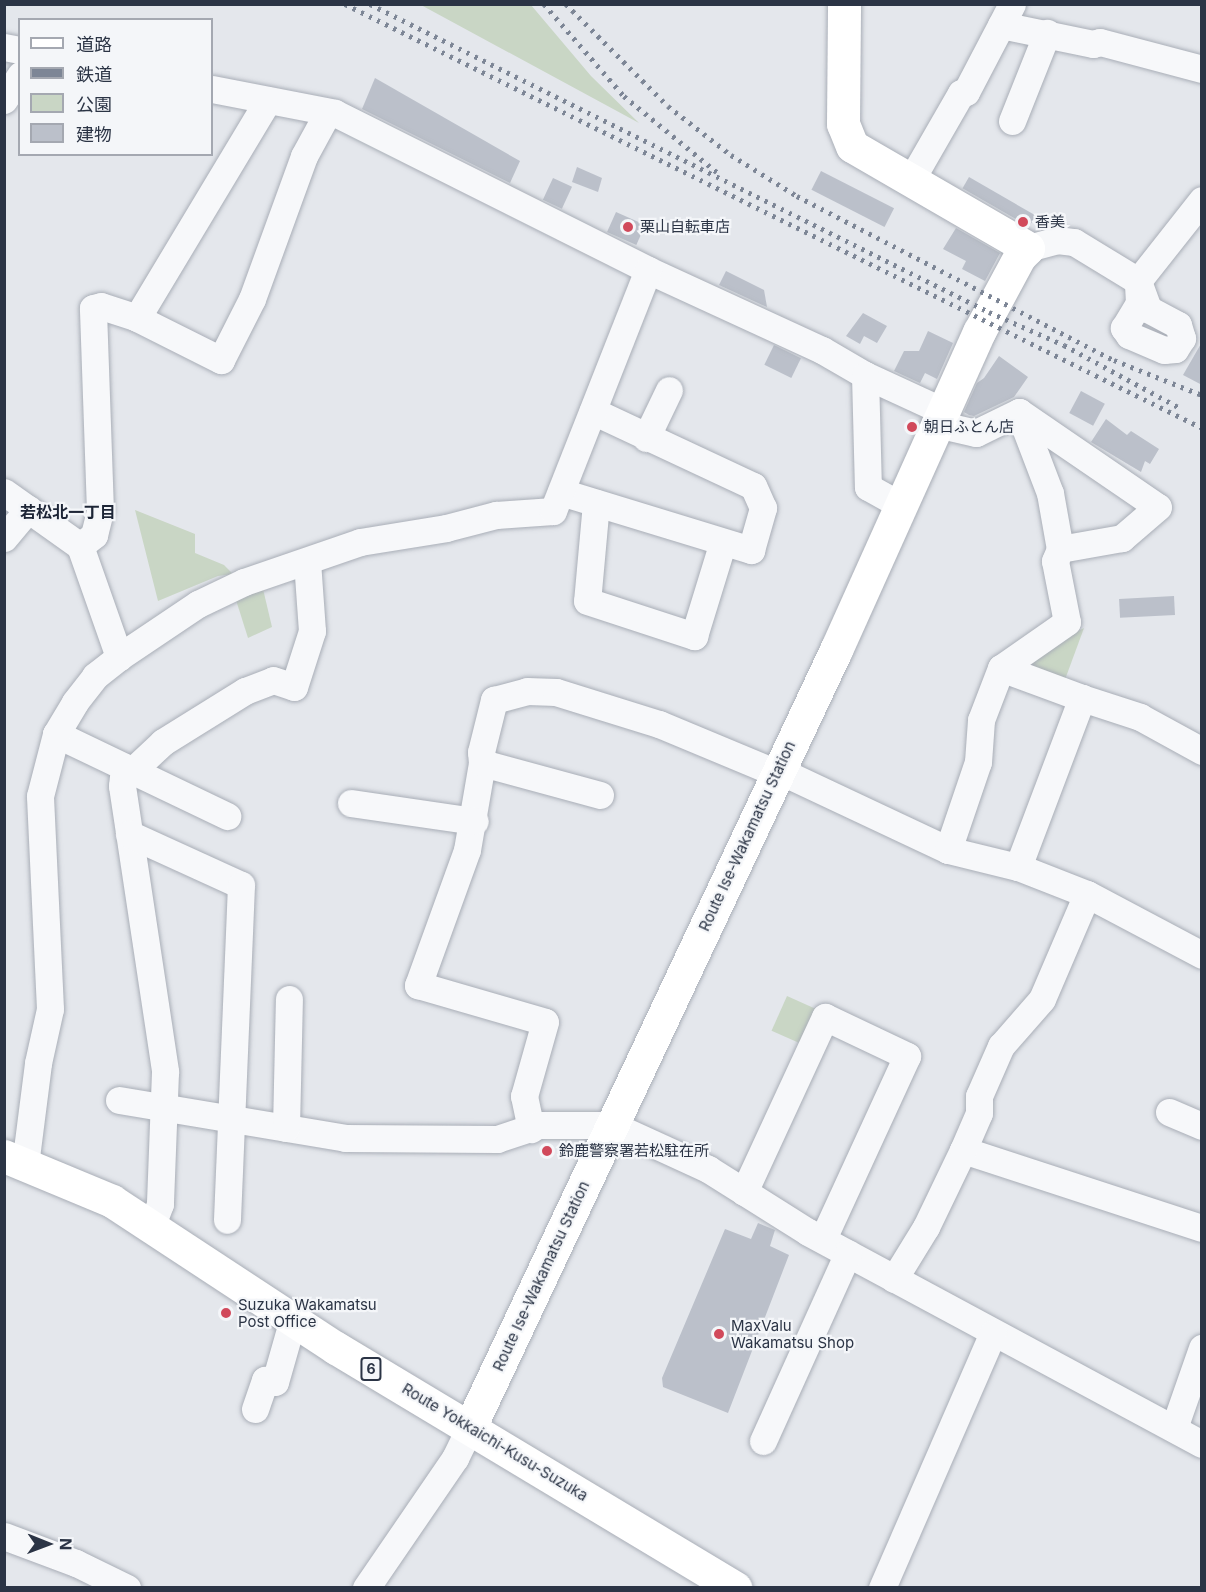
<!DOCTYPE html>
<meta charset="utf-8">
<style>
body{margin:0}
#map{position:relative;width:1206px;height:1592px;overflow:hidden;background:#e4e7ec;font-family:Inter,"Noto Sans JP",sans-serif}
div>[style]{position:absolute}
.green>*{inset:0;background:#c9d6c5;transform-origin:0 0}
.building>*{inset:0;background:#bbc0ca;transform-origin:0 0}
.roads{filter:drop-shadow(0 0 2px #a9aeb7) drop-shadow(0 0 2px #a9aeb7)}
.minor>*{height:27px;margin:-13.5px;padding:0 13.5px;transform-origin:13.5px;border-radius:13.5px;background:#f7f8fa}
.major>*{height:33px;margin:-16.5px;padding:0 16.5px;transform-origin:16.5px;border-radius:16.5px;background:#fff}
.rail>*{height:4.5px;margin-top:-2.25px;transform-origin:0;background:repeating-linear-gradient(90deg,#7d8696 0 3px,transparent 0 9px)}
.dots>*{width:16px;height:16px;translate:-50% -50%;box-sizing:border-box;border:3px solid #f4f6f9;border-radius:50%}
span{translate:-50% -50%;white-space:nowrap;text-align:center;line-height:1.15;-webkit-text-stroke:4.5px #f4f6f9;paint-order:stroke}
.shield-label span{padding:2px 4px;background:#f4f6f9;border:2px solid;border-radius:4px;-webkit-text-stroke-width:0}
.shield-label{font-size:14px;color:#2b3445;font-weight:700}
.poi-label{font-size:15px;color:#2b3445}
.left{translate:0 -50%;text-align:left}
.street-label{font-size:15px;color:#2b3445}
.neighbourhood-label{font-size:16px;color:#1d2536;font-weight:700}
.frame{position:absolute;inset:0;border:6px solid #2b3445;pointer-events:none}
.legend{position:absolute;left:18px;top:18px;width:195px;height:138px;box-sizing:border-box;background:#f4f6f9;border:2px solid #a4a8b1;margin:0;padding:8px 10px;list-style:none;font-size:18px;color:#2b3445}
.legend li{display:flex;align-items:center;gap:12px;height:30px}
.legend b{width:30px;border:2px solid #a4a8b1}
.north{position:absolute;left:18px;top:1514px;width:60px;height:60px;-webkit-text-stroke:4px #f4f6f9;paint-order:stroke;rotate:91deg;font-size:16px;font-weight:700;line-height:24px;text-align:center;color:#2b3445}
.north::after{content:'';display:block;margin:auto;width:21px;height:27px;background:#2b3445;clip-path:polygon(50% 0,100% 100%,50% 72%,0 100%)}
</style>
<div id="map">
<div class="green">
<div style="clip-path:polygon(421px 5px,531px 5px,591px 76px,639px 123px)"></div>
<div style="clip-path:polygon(135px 510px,195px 534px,195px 553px,224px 565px,233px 574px,218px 576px,158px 601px)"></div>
<div style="clip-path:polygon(263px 589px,272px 627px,248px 638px,236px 600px)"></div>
<div style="clip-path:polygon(1084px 628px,1063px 685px,1031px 673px,1023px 659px)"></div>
<div style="left:787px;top:996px;width:36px;height:38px;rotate:24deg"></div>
</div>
<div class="building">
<div style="clip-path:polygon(375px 78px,520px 161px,510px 183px,362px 109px)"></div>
<div style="clip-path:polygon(577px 167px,602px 178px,598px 192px,572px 182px)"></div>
<div style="left:821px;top:171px;width:82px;height:21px;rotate:27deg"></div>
<div style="left:969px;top:177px;width:77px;height:13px;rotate:30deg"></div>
<div style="left:553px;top:178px;width:21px;height:24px;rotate:25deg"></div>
<div style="left:616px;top:212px;width:32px;height:22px;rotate:24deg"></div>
<div style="clip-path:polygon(956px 228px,1000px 253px,985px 281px,962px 269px,966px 261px,943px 249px)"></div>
<div style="clip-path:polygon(726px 271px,764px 290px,767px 307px,719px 285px)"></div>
<div style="clip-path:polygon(863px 313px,887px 326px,877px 343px,864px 336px,860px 344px,846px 336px)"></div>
<div style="clip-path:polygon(928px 331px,953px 343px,937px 379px,925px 373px,920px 383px,894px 371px,904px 351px,919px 351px)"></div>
<div style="clip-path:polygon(1202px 342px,1202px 385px,1183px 375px)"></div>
<div style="left:774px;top:345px;width:30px;height:22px;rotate:26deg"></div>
<div style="clip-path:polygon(999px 356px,1028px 377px,1014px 397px,974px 416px,969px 415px,964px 412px,977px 383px,984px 378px)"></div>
<div style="left:1081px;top:391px;width:27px;height:25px;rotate:28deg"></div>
<div style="clip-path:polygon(1106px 419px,1127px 435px,1131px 431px,1159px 449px,1150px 464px,1145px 461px,1141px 472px,1091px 442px)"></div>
<div style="left:1174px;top:596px;width:19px;height:55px;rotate:87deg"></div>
<div style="clip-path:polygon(758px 1223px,775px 1230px,770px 1246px,789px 1255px,728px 1413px,663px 1387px,662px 1378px,725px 1229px,751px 1239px)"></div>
</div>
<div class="roads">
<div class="minor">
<div style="left:1001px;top:25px;width:94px;rotate:11.7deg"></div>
<div style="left:1093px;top:44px;width:7px;rotate:-16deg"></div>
<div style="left:1100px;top:42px;width:106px;rotate:14.8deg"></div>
<div style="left:4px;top:47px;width:16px;rotate:11deg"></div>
<div style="left:212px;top:89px;width:125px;rotate:11deg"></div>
<div style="left:335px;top:113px;width:350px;rotate:26.6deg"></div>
<div style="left:648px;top:270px;width:192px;rotate:24.7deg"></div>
<div style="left:822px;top:350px;width:50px;rotate:30.2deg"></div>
<div style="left:865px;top:375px;width:86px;rotate:24.8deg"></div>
<div style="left:4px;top:100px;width:30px;rotate:-57deg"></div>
<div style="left:1012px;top:121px;width:95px;rotate:-68.3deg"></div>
<div style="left:911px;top:180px;width:100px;rotate:-60.1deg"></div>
<div style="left:961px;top:93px;width:5px;rotate:-11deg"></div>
<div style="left:966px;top:92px;width:99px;rotate:-62.4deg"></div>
<div style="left:1028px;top:248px;width:30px;rotate:-15deg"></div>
<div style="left:1057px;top:240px;width:17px;rotate:7deg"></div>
<div style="left:1074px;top:242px;width:75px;rotate:31.4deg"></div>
<div style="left:1138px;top:281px;width:103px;rotate:-51.7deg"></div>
<div style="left:1138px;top:281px;width:30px;rotate:70deg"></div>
<div style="left:1148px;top:309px;width:34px;rotate:28deg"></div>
<div style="left:1178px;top:325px;width:14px;rotate:73deg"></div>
<div style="left:1182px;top:338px;width:13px;rotate:122deg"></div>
<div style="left:1175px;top:349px;width:11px;rotate:175deg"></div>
<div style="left:1164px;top:350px;width:38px;rotate:-157deg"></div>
<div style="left:1129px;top:335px;width:9px;rotate:-126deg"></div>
<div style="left:1124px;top:328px;width:29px;rotate:-59deg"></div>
<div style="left:1139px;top:303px;width:22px;rotate:-93deg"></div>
<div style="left:137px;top:318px;width:254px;rotate:-59deg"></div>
<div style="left:865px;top:375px;width:112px;rotate:88.5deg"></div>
<div style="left:868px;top:487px;width:37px;rotate:29deg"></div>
<div style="left:1019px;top:412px;width:168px;rotate:34.4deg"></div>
<div style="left:1158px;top:507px;width:48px;rotate:139.3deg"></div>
<div style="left:1122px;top:538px;width:63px;rotate:169.9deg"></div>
<div style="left:937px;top:424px;width:40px;rotate:13deg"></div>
<div style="left:976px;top:433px;width:48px;rotate:-26deg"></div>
<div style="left:1019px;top:412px;width:87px;rotate:69.1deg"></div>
<div style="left:1050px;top:493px;width:57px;rotate:79.9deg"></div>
<div style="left:1060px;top:549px;width:13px;rotate:113deg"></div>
<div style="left:1055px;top:561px;width:62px;rotate:78.9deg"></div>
<div style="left:1067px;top:622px;width:80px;rotate:145.1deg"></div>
<div style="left:646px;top:438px;width:53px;rotate:-64.4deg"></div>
<div style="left:4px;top:492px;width:93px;rotate:35.4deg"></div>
<div style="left:80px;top:546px;width:118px;rotate:70.6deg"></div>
<div style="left:561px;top:492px;width:199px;rotate:17deg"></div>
<div style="left:751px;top:550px;width:44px;rotate:-74.1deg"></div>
<div style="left:763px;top:508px;width:24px;rotate:-114deg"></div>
<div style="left:753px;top:486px;width:177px;rotate:-154.9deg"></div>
<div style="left:596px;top:503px;width:98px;rotate:95.2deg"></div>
<div style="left:587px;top:601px;width:113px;rotate:18.1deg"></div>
<div style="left:694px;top:636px;width:98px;rotate:-72.9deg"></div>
<div style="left:4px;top:538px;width:38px;rotate:-50deg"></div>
<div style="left:80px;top:546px;width:18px;rotate:-38deg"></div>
<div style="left:94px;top:535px;width:25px;rotate:-76deg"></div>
<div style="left:100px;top:511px;width:203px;rotate:-92deg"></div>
<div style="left:93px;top:308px;width:8px;rotate:-14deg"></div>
<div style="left:101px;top:306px;width:38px;rotate:18deg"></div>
<div style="left:137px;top:318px;width:94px;rotate:26.6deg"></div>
<div style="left:221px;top:360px;width:68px;rotate:-63.1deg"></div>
<div style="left:252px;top:299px;width:152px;rotate:-70deg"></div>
<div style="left:304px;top:156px;width:50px;rotate:-61.4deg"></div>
<div style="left:56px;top:734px;width:190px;rotate:25.6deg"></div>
<div style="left:482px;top:763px;width:88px;rotate:99.8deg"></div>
<div style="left:467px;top:850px;width:144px;rotate:109.9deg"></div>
<div style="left:418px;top:985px;width:132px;rotate:16.2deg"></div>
<div style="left:545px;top:1022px;width:77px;rotate:105.8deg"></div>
<div style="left:524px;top:1096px;width:34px;rotate:78deg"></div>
<div style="left:124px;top:767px;width:19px;rotate:96deg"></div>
<div style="left:122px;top:786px;width:289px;rotate:81.4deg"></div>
<div style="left:165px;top:1072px;width:132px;rotate:92.2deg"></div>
<div style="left:160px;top:1204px;width:25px;rotate:111deg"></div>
<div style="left:778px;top:770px;width:188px;rotate:25.2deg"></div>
<div style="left:948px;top:850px;width:72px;rotate:13.7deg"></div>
<div style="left:1018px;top:867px;width:74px;rotate:21.4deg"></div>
<div style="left:1087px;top:894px;width:130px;rotate:27.9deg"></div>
<div style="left:132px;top:771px;width:42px;rotate:-43.1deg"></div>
<div style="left:163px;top:742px;width:97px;rotate:-31.9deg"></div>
<div style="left:245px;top:691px;width:30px;rotate:-21deg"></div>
<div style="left:273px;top:680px;width:22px;rotate:18deg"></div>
<div style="left:294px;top:687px;width:59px;rotate:-72.2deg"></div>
<div style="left:312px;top:631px;width:70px;rotate:-94.1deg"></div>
<div style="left:600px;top:795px;width:122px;rotate:-164.8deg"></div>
<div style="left:482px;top:763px;width:11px;rotate:-95deg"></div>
<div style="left:481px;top:752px;width:54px;rotate:-76deg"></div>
<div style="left:494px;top:700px;width:34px;rotate:-15deg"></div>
<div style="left:527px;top:691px;width:29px;rotate:2deg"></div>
<div style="left:556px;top:692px;width:108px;rotate:17.3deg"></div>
<div style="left:659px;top:724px;width:128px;rotate:22.6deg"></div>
<div style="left:351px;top:803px;width:125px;rotate:8.3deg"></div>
<div style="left:129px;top:834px;width:123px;rotate:24.5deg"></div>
<div style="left:241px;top:885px;width:335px;rotate:92.4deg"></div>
<div style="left:948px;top:850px;width:93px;rotate:-71.2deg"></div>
<div style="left:978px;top:762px;width:42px;rotate:-85.9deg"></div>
<div style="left:981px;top:720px;width:56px;rotate:-69deg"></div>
<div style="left:1001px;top:668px;width:86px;rotate:20.3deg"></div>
<div style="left:1018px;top:867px;width:181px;rotate:-69.3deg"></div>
<div style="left:1082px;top:698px;width:61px;rotate:18.1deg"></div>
<div style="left:1140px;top:717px;width:71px;rotate:28.7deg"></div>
<div style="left:119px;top:1100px;width:229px;rotate:9.5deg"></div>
<div style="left:345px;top:1138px;width:152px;rotate:0.4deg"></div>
<div style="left:497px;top:1139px;width:44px;rotate:-18.4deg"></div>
<div style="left:539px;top:1125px;width:73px"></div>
<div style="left:612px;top:1125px;width:106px;rotate:24.6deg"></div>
<div style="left:708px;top:1169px;width:118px;rotate:32.2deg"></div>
<div style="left:808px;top:1232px;width:447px;rotate:28.3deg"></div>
<div style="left:1169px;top:1112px;width:36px;rotate:23deg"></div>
<div style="left:286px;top:1128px;width:129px;rotate:-88.7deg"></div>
<div style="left:963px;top:1150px;width:251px;rotate:18.1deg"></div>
<div style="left:25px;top:1165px;width:103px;rotate:-82.7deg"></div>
<div style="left:38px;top:1063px;width:55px;rotate:-77.5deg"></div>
<div style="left:50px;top:1009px;width:213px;rotate:-92.7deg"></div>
<div style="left:40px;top:796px;width:64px;rotate:-75.5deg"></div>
<div style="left:56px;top:734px;width:37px;rotate:-59deg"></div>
<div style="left:75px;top:702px;width:33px;rotate:-52deg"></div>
<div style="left:95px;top:676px;width:31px;rotate:-38deg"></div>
<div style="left:119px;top:657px;width:95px;rotate:-33.9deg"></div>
<div style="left:198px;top:604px;width:51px;rotate:-25.6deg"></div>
<div style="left:244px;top:582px;width:123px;rotate:-19deg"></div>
<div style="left:360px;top:542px;width:87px;rotate:-9.2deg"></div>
<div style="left:446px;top:528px;width:52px;rotate:-14.6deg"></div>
<div style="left:496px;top:515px;width:57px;rotate:-4deg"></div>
<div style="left:553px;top:511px;width:259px;rotate:-68.5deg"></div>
<div style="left:744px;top:1192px;width:193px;rotate:-65.2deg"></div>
<div style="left:825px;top:1017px;width:91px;rotate:25.4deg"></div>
<div style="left:907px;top:1056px;width:201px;rotate:114.7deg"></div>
<div style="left:894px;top:1279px;width:61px;rotate:-58.4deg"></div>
<div style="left:926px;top:1227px;width:85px;rotate:-64.3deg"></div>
<div style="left:963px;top:1150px;width:40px;rotate:-66.6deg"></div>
<div style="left:979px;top:1113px;width:17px;rotate:-90deg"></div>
<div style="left:979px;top:1096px;width:55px;rotate:-66.3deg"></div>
<div style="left:1001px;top:1046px;width:62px;rotate:-48.9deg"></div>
<div style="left:1042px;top:999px;width:114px;rotate:-66.8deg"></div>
<div style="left:255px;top:1409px;width:31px;rotate:-71deg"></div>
<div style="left:265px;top:1380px;width:10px;rotate:11deg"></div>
<div style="left:275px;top:1382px;width:66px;rotate:-74.1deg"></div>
<div style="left:1174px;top:1428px;width:85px;rotate:-70.7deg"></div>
<div style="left:763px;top:1441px;width:206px;rotate:-65.7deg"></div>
<div style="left:4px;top:1536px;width:77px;rotate:20.6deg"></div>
<div style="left:76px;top:1563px;width:57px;rotate:26.1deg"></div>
<div style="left:366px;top:1588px;width:158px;rotate:-55.6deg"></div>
<div style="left:455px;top:1458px;width:34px;rotate:-64deg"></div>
<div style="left:882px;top:1588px;width:278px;rotate:-66.5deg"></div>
</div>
<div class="major">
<div style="left:4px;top:1156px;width:117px;rotate:22.6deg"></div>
<div style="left:112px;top:1201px;width:268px;rotate:33.3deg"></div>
<div style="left:336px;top:1348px;width:466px;rotate:31deg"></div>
<div style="left:470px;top:1427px;width:859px;rotate:-64.78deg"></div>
<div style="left:836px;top:650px;width:349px;rotate:-65.8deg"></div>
<div style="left:979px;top:332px;width:86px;rotate:-61.7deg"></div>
<div style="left:1020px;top:256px;width:11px;rotate:-45deg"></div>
<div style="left:1028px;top:248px;width:203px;rotate:-149.9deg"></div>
<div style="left:852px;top:146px;width:24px;rotate:-112deg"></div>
<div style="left:843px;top:124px;width:120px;rotate:-89.5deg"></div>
</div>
</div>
<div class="rail">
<div style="left:345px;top:4px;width:956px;rotate:26.32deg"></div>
<div style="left:370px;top:4px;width:691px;rotate:26.45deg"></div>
<div style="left:989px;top:312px;width:82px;rotate:23.7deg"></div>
<div style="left:1064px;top:345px;width:130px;rotate:28.5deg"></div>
<div style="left:544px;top:4px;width:122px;rotate:49deg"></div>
<div style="left:624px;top:96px;width:120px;rotate:39.3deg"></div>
<div style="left:566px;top:4px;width:144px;rotate:45deg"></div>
<div style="left:668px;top:106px;width:80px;rotate:37.9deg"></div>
<div style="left:731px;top:155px;width:78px;rotate:31.8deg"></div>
<div style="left:797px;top:196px;width:357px;rotate:27.4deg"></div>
<div style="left:1114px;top:360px;width:95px;rotate:21.7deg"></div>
</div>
<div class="dots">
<div style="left:1023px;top:222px;background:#d1495b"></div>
<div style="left:628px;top:227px;background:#d1495b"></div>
<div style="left:912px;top:427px;background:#d1495b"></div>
<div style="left:547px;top:1151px;background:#d1495b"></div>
<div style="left:226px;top:1313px;background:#d1495b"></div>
<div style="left:719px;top:1334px;background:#d1495b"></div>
</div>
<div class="shield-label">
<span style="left:371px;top:1369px">6</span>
</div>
<div class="poi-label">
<span class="left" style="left:1035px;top:222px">香美</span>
<span class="left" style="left:640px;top:227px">栗山自転車店</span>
<span class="left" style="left:924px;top:427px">朝日ふとん店</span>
<span class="left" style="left:559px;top:1151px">鈴鹿警察署若松駐在所</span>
<span class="left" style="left:238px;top:1313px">Suzuka Wakamatsu<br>Post Office</span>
<span class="left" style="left:731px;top:1334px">MaxValu<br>Wakamatsu Shop</span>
</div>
<div class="street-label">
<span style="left:747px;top:836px;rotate:-65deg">Route Ise-Wakamatsu Station</span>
<span style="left:541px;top:1276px;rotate:-65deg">Route Ise-Wakamatsu Station</span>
<span style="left:495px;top:1442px;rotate:31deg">Route Yokkaichi-Kusu-Suzuka</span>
</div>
<div class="neighbourhood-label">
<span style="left:68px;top:512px">若松北一丁目</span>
</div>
<div class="frame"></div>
<ul class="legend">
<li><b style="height:8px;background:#fff"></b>道路</li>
<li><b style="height:8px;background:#7d8696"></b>鉄道</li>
<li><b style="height:16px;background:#c9d6c5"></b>公園</li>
<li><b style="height:16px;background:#bbc0ca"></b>建物</li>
</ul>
<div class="north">N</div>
</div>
